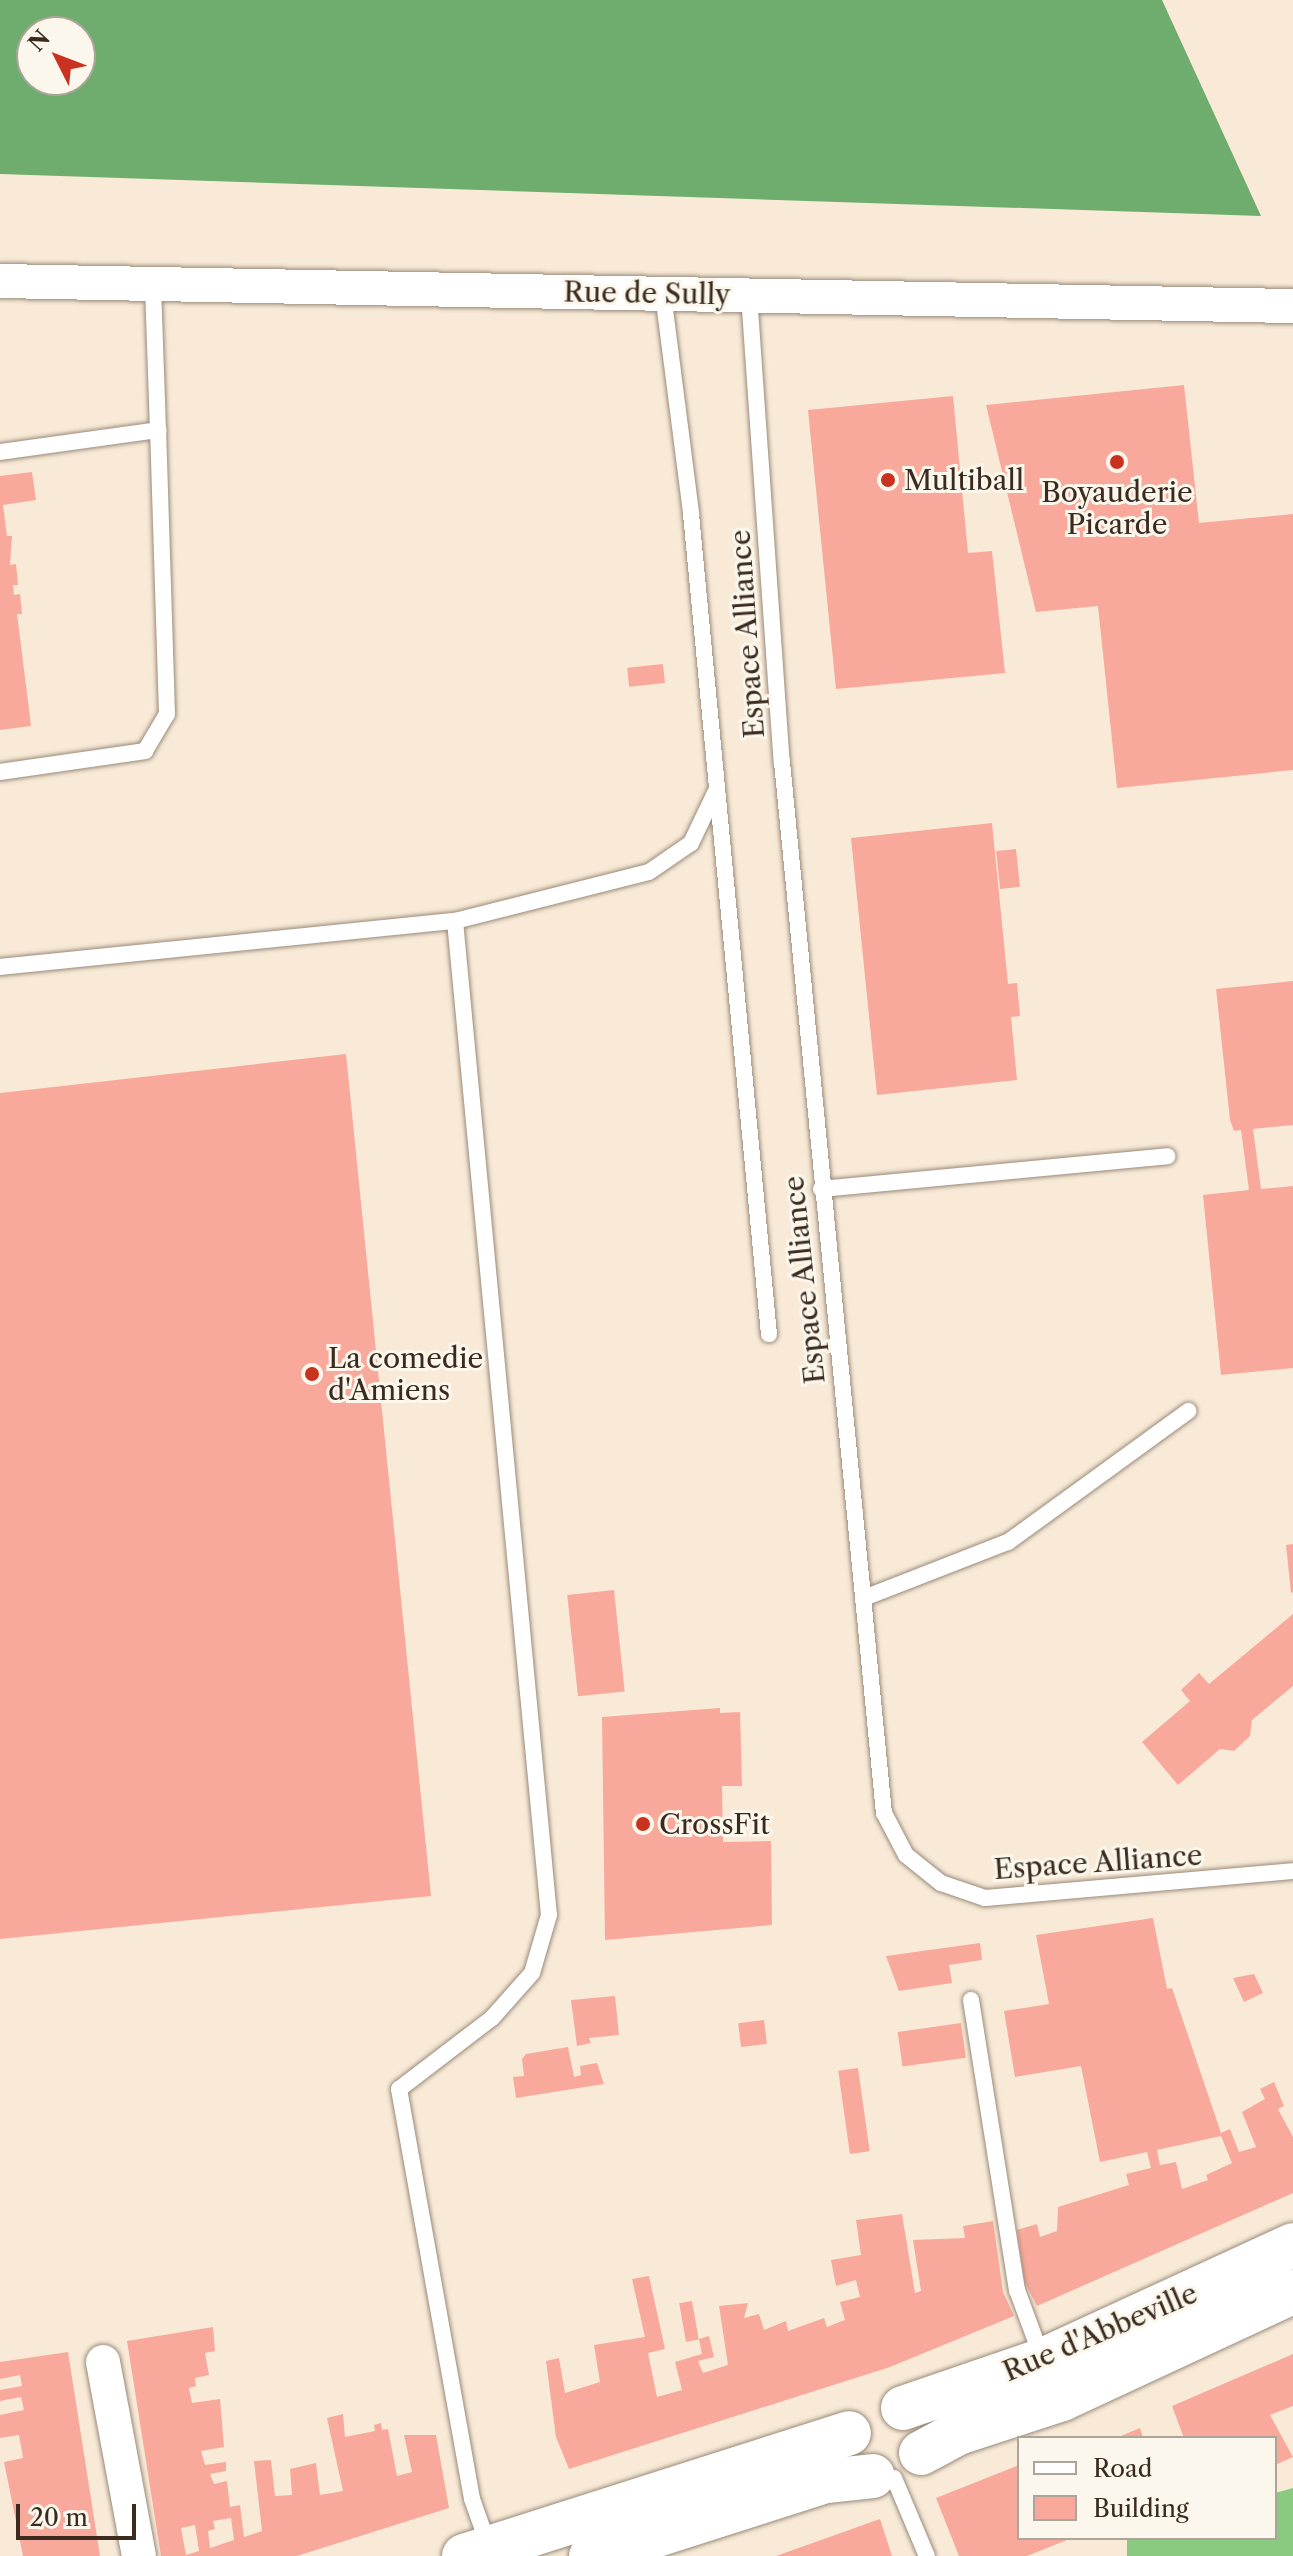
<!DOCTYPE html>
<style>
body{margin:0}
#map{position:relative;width:1293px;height:2556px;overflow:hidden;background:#f8ead7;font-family:"Libre Caslon Text",serif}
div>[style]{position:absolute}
.green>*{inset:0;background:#89c980}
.forest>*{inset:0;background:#6ead6e}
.building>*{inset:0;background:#f9a99b;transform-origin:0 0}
.roads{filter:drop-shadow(0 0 2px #9a8a7a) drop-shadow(0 0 2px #9a8a7a)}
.service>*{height:16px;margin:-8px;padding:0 8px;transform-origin:8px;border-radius:8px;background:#fff}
.minor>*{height:34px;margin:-17px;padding:0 17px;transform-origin:17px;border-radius:17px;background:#fff}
.primary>*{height:44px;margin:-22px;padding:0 22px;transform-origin:22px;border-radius:22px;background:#fff}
.dots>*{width:22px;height:22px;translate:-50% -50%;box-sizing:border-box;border:4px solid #fbf7ec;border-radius:50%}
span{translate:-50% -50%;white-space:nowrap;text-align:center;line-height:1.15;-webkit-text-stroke:6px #fbf7ec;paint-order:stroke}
.street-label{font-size:28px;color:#3b2a1e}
.poi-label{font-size:28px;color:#3b2a1e}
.left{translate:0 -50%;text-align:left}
.legend{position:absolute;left:1017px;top:2436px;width:260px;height:104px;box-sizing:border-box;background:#fbf7ec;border:2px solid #aea59a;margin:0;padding:10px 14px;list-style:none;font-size:24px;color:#3b2a1e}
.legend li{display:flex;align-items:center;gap:16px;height:40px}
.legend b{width:40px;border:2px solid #aea59a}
.north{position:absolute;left:16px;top:16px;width:80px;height:80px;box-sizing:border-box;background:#fbf7ec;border:2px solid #aea59a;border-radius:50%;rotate:312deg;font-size:22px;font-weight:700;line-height:32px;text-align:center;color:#3b2a1e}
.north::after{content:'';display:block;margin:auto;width:28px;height:36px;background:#c8321e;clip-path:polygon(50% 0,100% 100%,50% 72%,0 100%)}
.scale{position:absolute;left:16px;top:2504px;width:120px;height:36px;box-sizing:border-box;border:4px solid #3b2a1e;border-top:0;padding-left:10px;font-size:24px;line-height:28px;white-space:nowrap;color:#3b2a1e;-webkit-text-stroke:6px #fbf7ec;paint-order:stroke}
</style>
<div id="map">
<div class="green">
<div style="clip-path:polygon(1293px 2488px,1293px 2556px,1127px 2556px,1127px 2538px,1275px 2538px,1275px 2493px)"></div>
</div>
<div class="forest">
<div style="clip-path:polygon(evenodd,0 0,1162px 0,1261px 216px,0 174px,0 0,32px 32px,80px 32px,80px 80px,32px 80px,32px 32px)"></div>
</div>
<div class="building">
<div style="clip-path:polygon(1184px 385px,1199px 523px,1293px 514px,1293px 770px,1117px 788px,1098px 606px,1036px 612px,986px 405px)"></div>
<div style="clip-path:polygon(953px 396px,968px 553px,992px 551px,1005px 673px,836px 689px,808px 410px)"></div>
<div style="clip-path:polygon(32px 472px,36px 500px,3px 505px,7px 536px,12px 536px,10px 565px,16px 564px,18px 585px,13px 585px,14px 595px,20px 594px,22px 614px,17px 614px,31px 726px,0 730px,0 476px)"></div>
<div style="left:663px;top:664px;width:19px;height:36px;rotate:84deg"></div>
<div style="clip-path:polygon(992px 823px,1008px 984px,1017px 983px,1020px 1016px,1011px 1017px,1017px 1080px,877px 1095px,851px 838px)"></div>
<div style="left:1016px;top:849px;width:38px;height:20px;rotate:84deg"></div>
<div style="clip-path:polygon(1293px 981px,1293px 1125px,1253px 1129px,1261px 1189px,1293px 1186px,1293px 1368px,1221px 1375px,1203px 1195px,1249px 1190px,1241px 1130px,1234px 1131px,1230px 1120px,1216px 989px)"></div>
<div style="clip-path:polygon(346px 1054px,431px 1896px,0 1939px,0 1093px)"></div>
<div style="clip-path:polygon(1293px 1544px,1293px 1592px,1291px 1593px,1286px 1545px)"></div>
<div style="left:614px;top:1590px;width:102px;height:47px;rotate:84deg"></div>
<div style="clip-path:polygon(1293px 1614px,1293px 1686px,1252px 1720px,1250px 1736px,1234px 1751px,1220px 1749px,1178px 1785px,1142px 1742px,1190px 1701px,1181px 1690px,1199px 1673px,1209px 1684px)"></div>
<div style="clip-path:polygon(720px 1708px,720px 1713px,740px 1712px,742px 1786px,722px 1786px,723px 1842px,771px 1841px,772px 1925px,605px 1940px,602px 1717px)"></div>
<div style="clip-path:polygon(evenodd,1153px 1918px,1167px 1989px,1172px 1988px,1221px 2133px,1230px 2129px,1239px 2152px,1256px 2147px,1242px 2112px,1265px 2099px,1260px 2089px,1274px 2082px,1284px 2106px,1278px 2109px,1293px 2137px,1293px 2193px,1037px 2306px,1024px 2281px,1017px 2230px,1037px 2224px,1040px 2237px,1057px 2231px,1058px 2207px,1129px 2185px,1126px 2174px,1151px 2168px,1147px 2152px,1100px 2162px,1081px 2066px,1015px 2077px,1004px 2011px,1049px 2004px,1036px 1935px,1153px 1918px,1221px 2136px,1232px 2163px,1206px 2175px,1208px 2180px,1182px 2189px,1176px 2162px,1160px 2165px,1157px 2150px,1221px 2136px)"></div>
<div style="clip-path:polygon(980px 1943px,982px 1960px,949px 1965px,952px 1983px,899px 1991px,886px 1956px)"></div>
<div style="clip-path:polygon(1254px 1974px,1263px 1993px,1244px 2002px,1233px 1978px)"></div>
<div style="clip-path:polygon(615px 1996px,619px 2035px,589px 2038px,591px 2043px,577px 2046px,571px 2000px)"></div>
<div style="left:764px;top:2020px;width:24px;height:26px;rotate:83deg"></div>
<div style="left:961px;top:2023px;width:35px;height:64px;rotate:82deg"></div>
<div style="clip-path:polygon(568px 2047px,574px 2077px,581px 2075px,580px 2066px,597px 2063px,604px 2084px,516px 2098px,513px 2077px,524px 2076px,522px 2059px,526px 2054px)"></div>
<div style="left:858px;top:2068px;width:84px;height:20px;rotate:82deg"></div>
<div style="clip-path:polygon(902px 2214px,915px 2293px,921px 2291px,913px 2240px,965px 2238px,963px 2226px,993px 2221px,1003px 2292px,1014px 2316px,890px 2367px,569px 2469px,556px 2437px,546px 2361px,559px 2358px,565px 2393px,600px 2382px,594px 2345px,645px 2337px,632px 2279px,649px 2276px,665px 2349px,648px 2353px,657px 2397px,682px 2390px,675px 2362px,702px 2354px,699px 2339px,709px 2336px,714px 2357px,698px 2361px,703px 2373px,728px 2365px,719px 2306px,748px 2303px,744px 2318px,759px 2314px,764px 2330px,786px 2321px,788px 2331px,824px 2318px,827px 2327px,845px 2320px,840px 2302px,860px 2297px,856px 2280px,836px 2286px,831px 2260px,861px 2255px,856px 2220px)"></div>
<div style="left:692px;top:2301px;width:39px;height:13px;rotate:80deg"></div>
<div style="clip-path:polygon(evenodd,213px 2327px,215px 2351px,205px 2353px,209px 2375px,195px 2378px,196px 2386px,189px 2388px,192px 2403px,220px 2399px,224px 2447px,201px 2451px,205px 2465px,226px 2462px,226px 2471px,210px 2474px,214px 2484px,227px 2481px,230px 2507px,240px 2505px,244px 2537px,262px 2531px,254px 2461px,271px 2460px,275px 2496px,292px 2495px,290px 2469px,316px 2463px,320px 2495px,343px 2491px,327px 2418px,343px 2414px,345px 2437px,375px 2431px,374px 2425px,381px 2423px,382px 2430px,388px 2429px,397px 2476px,412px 2472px,404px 2435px,436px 2435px,449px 2508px,297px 2556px,161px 2556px,127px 2341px,213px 2327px,231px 2518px,234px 2540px,210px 2548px,208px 2531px,215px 2529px,213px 2521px,231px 2518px,213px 2327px,195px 2525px,199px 2551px,186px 2555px,181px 2528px,195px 2525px)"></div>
<div style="clip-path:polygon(68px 2352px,100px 2556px,23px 2556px,4px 2462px,23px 2458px,19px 2435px,0 2438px,0 2415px,24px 2410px,21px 2397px,0 2401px,0 2390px,22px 2386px,20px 2375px,0 2379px,0 2362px)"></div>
<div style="clip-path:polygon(1293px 2354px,1293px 2406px,1270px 2415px,1293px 2457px,1275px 2465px,1275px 2438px,1266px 2436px,1184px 2438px,1172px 2406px)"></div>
<div style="clip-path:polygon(1140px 2428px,1143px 2438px,1116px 2438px)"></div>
<div style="clip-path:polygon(1019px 2465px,1019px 2538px,1072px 2538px,1027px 2556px,959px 2556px,936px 2498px)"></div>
<div style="clip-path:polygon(880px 2519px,892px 2556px,776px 2556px)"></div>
</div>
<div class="roads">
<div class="service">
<div style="left:663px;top:294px;width:222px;rotate:82.7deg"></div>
<div style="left:691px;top:514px;width:824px;rotate:84.57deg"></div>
<div style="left:749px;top:295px;width:468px;rotate:86deg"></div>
<div style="left:782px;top:762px;width:1056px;rotate:84.46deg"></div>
<div style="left:884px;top:1813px;width:47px;rotate:62.4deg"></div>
<div style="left:906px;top:1855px;width:45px;rotate:38.7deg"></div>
<div style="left:941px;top:1883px;width:46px;rotate:18.8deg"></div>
<div style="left:985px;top:1898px;width:309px;rotate:-5deg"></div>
<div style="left:0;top:452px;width:160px;rotate:-7.9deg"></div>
<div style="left:158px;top:430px;width:146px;rotate:-92deg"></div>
<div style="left:0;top:772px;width:147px;rotate:-8.2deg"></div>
<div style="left:145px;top:751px;width:43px;rotate:-59.3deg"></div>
<div style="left:167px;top:714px;width:284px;rotate:-91.8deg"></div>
<div style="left:455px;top:921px;width:998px;rotate:84.6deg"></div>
<div style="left:549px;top:1915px;width:60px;rotate:106.3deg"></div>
<div style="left:532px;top:1973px;width:60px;rotate:131.6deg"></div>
<div style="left:492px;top:2018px;width:117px;rotate:142.6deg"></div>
<div style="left:399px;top:2089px;width:416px;rotate:79.9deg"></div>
<div style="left:472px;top:2499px;width:51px;rotate:70.5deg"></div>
<div style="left:0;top:967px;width:457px;rotate:-5.8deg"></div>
<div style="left:455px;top:921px;width:200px;rotate:-14.2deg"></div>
<div style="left:649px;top:872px;width:51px;rotate:-34.6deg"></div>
<div style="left:691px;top:843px;width:58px;rotate:-64.3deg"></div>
<div style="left:821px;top:1189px;width:348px;rotate:-5.4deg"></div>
<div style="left:864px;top:1598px;width:155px;rotate:-21.3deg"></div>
<div style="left:1008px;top:1542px;width:223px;rotate:-36deg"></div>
<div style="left:971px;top:2000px;width:294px;rotate:81deg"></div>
<div style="left:1017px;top:2290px;width:72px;rotate:69.8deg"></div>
<div style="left:894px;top:2478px;width:85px;rotate:67.1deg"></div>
</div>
<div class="minor">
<div style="left:0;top:281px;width:1293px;rotate:1.11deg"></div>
<div style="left:103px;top:2362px;width:197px;rotate:79.5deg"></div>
</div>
<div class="primary">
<div style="left:903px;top:2408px;width:148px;rotate:-18.9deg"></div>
<div style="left:1043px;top:2360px;width:275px;rotate:-24.7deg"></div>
<div style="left:921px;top:2453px;width:42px;rotate:-28.4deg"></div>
<div style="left:958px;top:2433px;width:109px;rotate:-18.1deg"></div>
<div style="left:1062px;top:2399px;width:255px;rotate:-24.9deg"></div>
<div style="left:464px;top:2556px;width:404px;rotate:-17.7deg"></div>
<div style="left:591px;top:2556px;width:247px;rotate:-17.7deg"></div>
<div style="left:826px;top:2481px;width:47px;rotate:-6.1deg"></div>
</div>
</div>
<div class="dots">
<div style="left:1117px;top:462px;background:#c8321e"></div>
<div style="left:888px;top:480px;background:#c8321e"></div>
<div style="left:312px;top:1374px;background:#c8321e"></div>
<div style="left:643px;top:1824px;background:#c8321e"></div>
</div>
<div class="street-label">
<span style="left:647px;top:293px;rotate:1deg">Rue de Sully</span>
<span style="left:747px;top:634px;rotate:-94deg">Espace Alliance</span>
<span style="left:804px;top:1280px;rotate:-96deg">Espace Alliance</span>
<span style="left:1098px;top:1862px;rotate:-4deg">Espace Alliance</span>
<span style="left:1100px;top:2332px;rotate:-23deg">Rue d'Abbeville</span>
</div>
<div class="poi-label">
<span class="left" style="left:904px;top:480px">Multiball</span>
<span style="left:1117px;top:508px">Boyauderie<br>Picarde</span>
<span class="left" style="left:328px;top:1374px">La comedie<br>d'Amiens</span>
<span class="left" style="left:659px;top:1824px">CrossFit</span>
</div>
<ul class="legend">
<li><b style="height:10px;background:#fff"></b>Road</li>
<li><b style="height:22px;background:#f9a99b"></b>Building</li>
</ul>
<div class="north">N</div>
<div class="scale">20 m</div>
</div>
